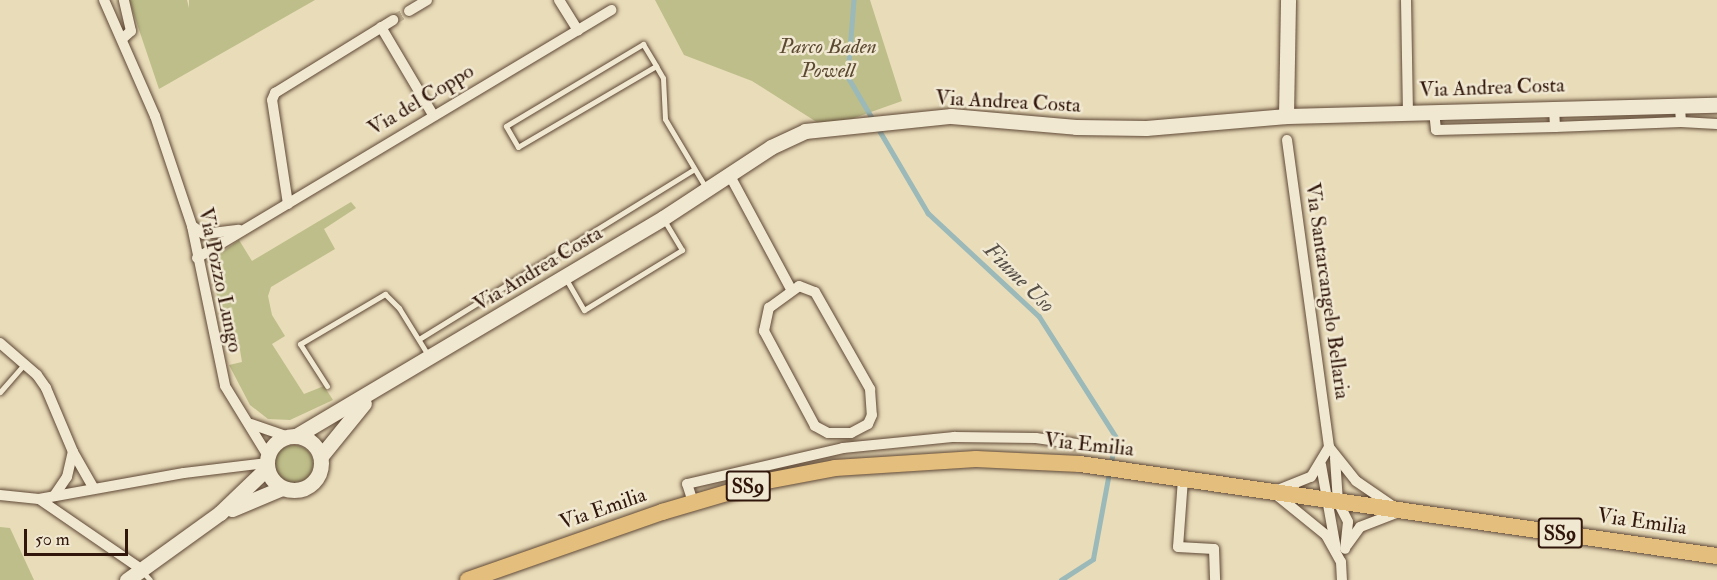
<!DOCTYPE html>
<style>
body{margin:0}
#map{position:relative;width:1717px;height:580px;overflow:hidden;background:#e9dcb9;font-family:"IM FELL Double Pica",serif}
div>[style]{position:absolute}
.green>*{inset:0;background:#bebe8a}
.round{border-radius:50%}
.stream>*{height:4.5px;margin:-2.25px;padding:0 2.25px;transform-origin:2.25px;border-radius:2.25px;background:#9ab9b8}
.street-tunnel>*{height:10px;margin-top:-5px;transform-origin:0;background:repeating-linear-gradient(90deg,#c4b596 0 10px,transparent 0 15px)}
.roads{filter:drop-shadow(0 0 2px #5f4836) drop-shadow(0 0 2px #5f4836)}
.lane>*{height:5px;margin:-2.5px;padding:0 2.5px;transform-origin:2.5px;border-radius:2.5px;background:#f1e8d2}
.street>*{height:10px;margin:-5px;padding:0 5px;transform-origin:5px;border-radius:5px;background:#f1e8d2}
.secondary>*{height:15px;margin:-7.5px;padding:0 7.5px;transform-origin:7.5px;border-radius:7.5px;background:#f1e8d2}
.secondary>.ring{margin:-7.5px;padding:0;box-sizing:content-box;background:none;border:15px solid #f1e8d2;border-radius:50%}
.primary>*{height:16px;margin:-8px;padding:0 8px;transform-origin:8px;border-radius:8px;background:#e4be7c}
span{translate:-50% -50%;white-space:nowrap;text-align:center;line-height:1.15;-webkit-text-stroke:5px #f1e8d2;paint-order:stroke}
.shield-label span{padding:2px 4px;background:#f1e8d2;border:2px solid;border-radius:4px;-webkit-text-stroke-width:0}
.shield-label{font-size:20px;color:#31170b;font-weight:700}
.park-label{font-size:21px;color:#5b4931;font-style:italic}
.street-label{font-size:21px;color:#31170b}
.water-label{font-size:22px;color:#565048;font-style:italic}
.scale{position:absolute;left:24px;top:529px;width:104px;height:27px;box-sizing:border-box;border:3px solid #31170b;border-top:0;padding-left:8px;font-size:18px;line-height:21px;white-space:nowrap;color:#31170b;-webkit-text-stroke:4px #f1e8d2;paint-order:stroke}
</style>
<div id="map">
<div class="green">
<div style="clip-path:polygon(129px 0,187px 0,189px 8px,189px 0,315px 0,159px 89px)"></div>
<div style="clip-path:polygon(655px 0,870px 0,902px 101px,826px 128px,752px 81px,684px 55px)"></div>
<div style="clip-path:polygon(351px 202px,356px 208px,324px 229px,335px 249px,271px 287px,268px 296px,272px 315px,285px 336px,272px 344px,304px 394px,324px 386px,333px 400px,290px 420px,268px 419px,250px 405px,229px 365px,242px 362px,239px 344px,225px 345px,211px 260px,239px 240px,252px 261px)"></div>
<div class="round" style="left:275px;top:445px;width:38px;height:38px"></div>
<div style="clip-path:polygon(0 527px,10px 528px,34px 580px,0 580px)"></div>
</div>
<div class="stream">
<div style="left:854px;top:0;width:77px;rotate:94.5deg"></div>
<div style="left:848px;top:77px;width:158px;rotate:59.5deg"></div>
<div style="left:928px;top:213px;width:151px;rotate:42.9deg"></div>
<div style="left:1039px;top:316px;width:143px;rotate:57.5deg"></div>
<div style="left:1116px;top:437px;width:28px;rotate:100deg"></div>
<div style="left:1061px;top:580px;width:38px;rotate:-33deg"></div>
<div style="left:1093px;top:559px;width:87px;rotate:-79.5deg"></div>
</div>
<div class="street-tunnel">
<div style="left:393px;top:20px;width:18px;rotate:-29deg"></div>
</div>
<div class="roads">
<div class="lane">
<div style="left:656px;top:66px;width:160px;rotate:149.6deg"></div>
<div style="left:518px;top:147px;width:24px;rotate:-120deg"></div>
<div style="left:506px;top:126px;width:160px;rotate:-30.9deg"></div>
<div style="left:643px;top:44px;width:26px;rotate:59deg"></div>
<div style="left:656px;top:66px;width:14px;rotate:60deg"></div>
<div style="left:663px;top:78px;width:41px;rotate:87.2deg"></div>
<div style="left:665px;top:119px;width:80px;rotate:59.3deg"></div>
<div style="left:566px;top:279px;width:36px;rotate:60deg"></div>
<div style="left:584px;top:310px;width:115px;rotate:-31.5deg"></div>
<div style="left:682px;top:250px;width:35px;rotate:-121deg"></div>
<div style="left:419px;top:339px;width:323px;rotate:-31.7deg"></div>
<div style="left:327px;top:386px;width:50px;rotate:-122.7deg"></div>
<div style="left:300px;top:344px;width:99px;rotate:-30.5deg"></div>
<div style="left:385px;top:294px;width:20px;rotate:45deg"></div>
<div style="left:399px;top:308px;width:55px;rotate:58.3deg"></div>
<div style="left:0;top:392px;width:37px;rotate:-49deg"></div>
<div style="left:142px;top:571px;width:12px;rotate:48deg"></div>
</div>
<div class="street">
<div style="left:104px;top:0;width:127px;rotate:66.3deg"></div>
<div style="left:155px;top:116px;width:116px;rotate:71.4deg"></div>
<div style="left:192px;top:226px;width:163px;rotate:78.3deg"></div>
<div style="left:225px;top:386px;width:82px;rotate:58.4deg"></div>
<div style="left:559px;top:0;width:36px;rotate:58deg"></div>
<div style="left:1406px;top:0;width:112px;rotate:89deg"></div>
<div style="left:409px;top:11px;width:21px;rotate:-31deg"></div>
<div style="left:381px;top:27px;width:102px;rotate:59.4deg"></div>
<div style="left:122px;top:39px;width:12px;rotate:-42deg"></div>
<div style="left:131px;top:31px;width:32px;rotate:-103deg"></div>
<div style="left:1434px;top:111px;width:19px;rotate:84deg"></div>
<div style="left:1436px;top:130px;width:119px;rotate:-1.4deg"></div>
<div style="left:1555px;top:127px;width:20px;rotate:-93deg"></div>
<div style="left:1681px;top:122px;width:36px;rotate:3deg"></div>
<div style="left:1555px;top:127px;width:126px;rotate:-2.3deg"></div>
<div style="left:1681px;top:122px;width:16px;rotate:-94deg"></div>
<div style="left:1287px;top:140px;width:310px;rotate:82.2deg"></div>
<div style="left:1329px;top:447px;width:43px;rotate:51.5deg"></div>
<div style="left:1356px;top:481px;width:42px;rotate:34.4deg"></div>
<div style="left:729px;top:174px;width:131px;rotate:61.7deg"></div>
<div style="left:288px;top:204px;width:105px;rotate:-98.7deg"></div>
<div style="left:272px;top:100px;width:8px;rotate:-67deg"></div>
<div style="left:275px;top:93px;width:139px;rotate:-31.7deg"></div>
<div style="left:192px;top:226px;width:14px;rotate:34deg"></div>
<div style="left:204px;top:234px;width:35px;rotate:-7deg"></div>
<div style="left:197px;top:258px;width:483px;rotate:-30.9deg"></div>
<div style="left:799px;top:286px;width:17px;rotate:21deg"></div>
<div style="left:815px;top:292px;width:112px;rotate:60.4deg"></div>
<div style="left:870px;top:389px;width:26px;rotate:86deg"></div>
<div style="left:872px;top:415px;width:10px;rotate:114deg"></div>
<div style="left:868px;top:424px;width:19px;rotate:152deg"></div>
<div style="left:851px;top:433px;width:23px;rotate:180deg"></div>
<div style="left:828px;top:433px;width:15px;rotate:-152deg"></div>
<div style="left:815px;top:426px;width:108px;rotate:-118.2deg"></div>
<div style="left:764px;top:331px;width:24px;rotate:-78deg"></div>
<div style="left:769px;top:308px;width:37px;rotate:-36deg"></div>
<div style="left:0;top:343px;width:49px;rotate:40.9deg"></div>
<div style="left:37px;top:375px;width:16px;rotate:55deg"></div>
<div style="left:46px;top:388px;width:69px;rotate:67.1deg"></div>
<div style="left:73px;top:452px;width:40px;rotate:60.3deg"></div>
<div style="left:251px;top:424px;width:39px;rotate:19deg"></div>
<div style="left:1335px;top:458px;width:44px;rotate:86.1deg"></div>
<div style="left:1338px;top:502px;width:22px;rotate:63deg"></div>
<div style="left:1348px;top:522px;width:27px;rotate:96deg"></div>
<div style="left:1321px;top:465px;width:85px;rotate:79.9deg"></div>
<div style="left:1183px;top:479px;width:68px;rotate:94.2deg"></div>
<div style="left:1178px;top:547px;width:36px;rotate:3deg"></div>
<div style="left:1214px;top:549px;width:31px;rotate:88deg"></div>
<div style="left:1278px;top:490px;width:35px;rotate:-22deg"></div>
<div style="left:1311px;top:477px;width:35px;rotate:-59deg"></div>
<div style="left:0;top:495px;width:39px;rotate:6deg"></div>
<div style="left:39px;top:499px;width:147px;rotate:-10.2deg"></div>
<div style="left:184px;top:473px;width:84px;rotate:-6.9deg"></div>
<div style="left:54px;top:496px;width:23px;rotate:-56deg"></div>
<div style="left:67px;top:477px;width:26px;rotate:-77deg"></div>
<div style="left:1278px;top:496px;width:62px;rotate:39.1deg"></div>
<div style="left:1326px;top:535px;width:31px;rotate:61deg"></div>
<div style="left:1341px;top:562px;width:18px;rotate:87deg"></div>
<div style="left:39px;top:499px;width:124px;rotate:34.5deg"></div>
<div style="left:693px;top:502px;width:19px;rotate:-108deg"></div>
<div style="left:687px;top:484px;width:160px;rotate:-13deg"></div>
<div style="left:843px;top:448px;width:112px;rotate:-5.7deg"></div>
<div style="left:954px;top:437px;width:82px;rotate:0.7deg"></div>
<div style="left:1036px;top:438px;width:41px;rotate:8.3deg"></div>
<div style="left:1347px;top:545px;width:22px;rotate:-54deg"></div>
<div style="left:1360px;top:527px;width:40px;rotate:-21deg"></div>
</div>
<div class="secondary">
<div style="left:1286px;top:116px;width:116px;rotate:-89deg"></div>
<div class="ring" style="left:267px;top:436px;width:39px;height:39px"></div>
<div style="left:296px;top:436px;width:427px;rotate:-30.7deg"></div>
<div style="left:663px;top:218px;width:129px;rotate:-33.3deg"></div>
<div style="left:771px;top:147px;width:38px;rotate:-25deg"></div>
<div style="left:805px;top:131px;width:147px;rotate:-5.9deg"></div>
<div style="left:951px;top:116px;width:125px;rotate:5deg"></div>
<div style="left:1076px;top:127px;width:70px;rotate:0.8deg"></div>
<div style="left:1146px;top:128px;width:141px;rotate:-4.9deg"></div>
<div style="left:1286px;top:116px;width:431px;rotate:-1.5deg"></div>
<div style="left:321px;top:456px;width:68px;rotate:-50.9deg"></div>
<div style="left:232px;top:509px;width:54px;rotate:-22.8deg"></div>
<div style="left:127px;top:580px;width:115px;rotate:-35.8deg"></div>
<div style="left:220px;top:513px;width:65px;rotate:-43.8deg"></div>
</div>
<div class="primary">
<div style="left:468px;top:580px;width:206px;rotate:-19.3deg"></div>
<div style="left:662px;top:512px;width:109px;rotate:-16.4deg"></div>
<div style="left:767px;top:481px;width:69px;rotate:-10.8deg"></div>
<div style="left:835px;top:468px;width:141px;rotate:-3.7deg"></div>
<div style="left:976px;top:459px;width:104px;rotate:2.8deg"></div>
<div style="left:1080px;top:464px;width:644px;rotate:8.22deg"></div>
</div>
</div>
<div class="shield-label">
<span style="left:748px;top:486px">SS9</span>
<span style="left:1560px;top:533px">SS9</span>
</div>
<div class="park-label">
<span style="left:828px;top:59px">Parco Baden<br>Powell</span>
</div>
<div class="street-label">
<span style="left:1492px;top:88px;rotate:-2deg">Via Andrea Costa</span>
<span style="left:421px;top:100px;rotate:-31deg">Via del Coppo</span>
<span style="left:1008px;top:102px;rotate:3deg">Via Andrea Costa</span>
<span style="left:538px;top:269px;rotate:-31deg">Via Andrea Costa</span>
<span style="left:220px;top:280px;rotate:78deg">Via Pozzo Lungo</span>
<span style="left:1327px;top:291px;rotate:82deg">Via Santarcangelo Bellaria</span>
<span style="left:1089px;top:445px;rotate:6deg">Via Emilia</span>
<span style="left:603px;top:509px;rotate:-19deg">Via Emilia</span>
<span style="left:1642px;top:522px;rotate:8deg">Via Emilia</span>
</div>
<div class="water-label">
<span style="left:1019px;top:278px;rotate:45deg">Fiume Uso</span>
</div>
<div class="scale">50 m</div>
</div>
